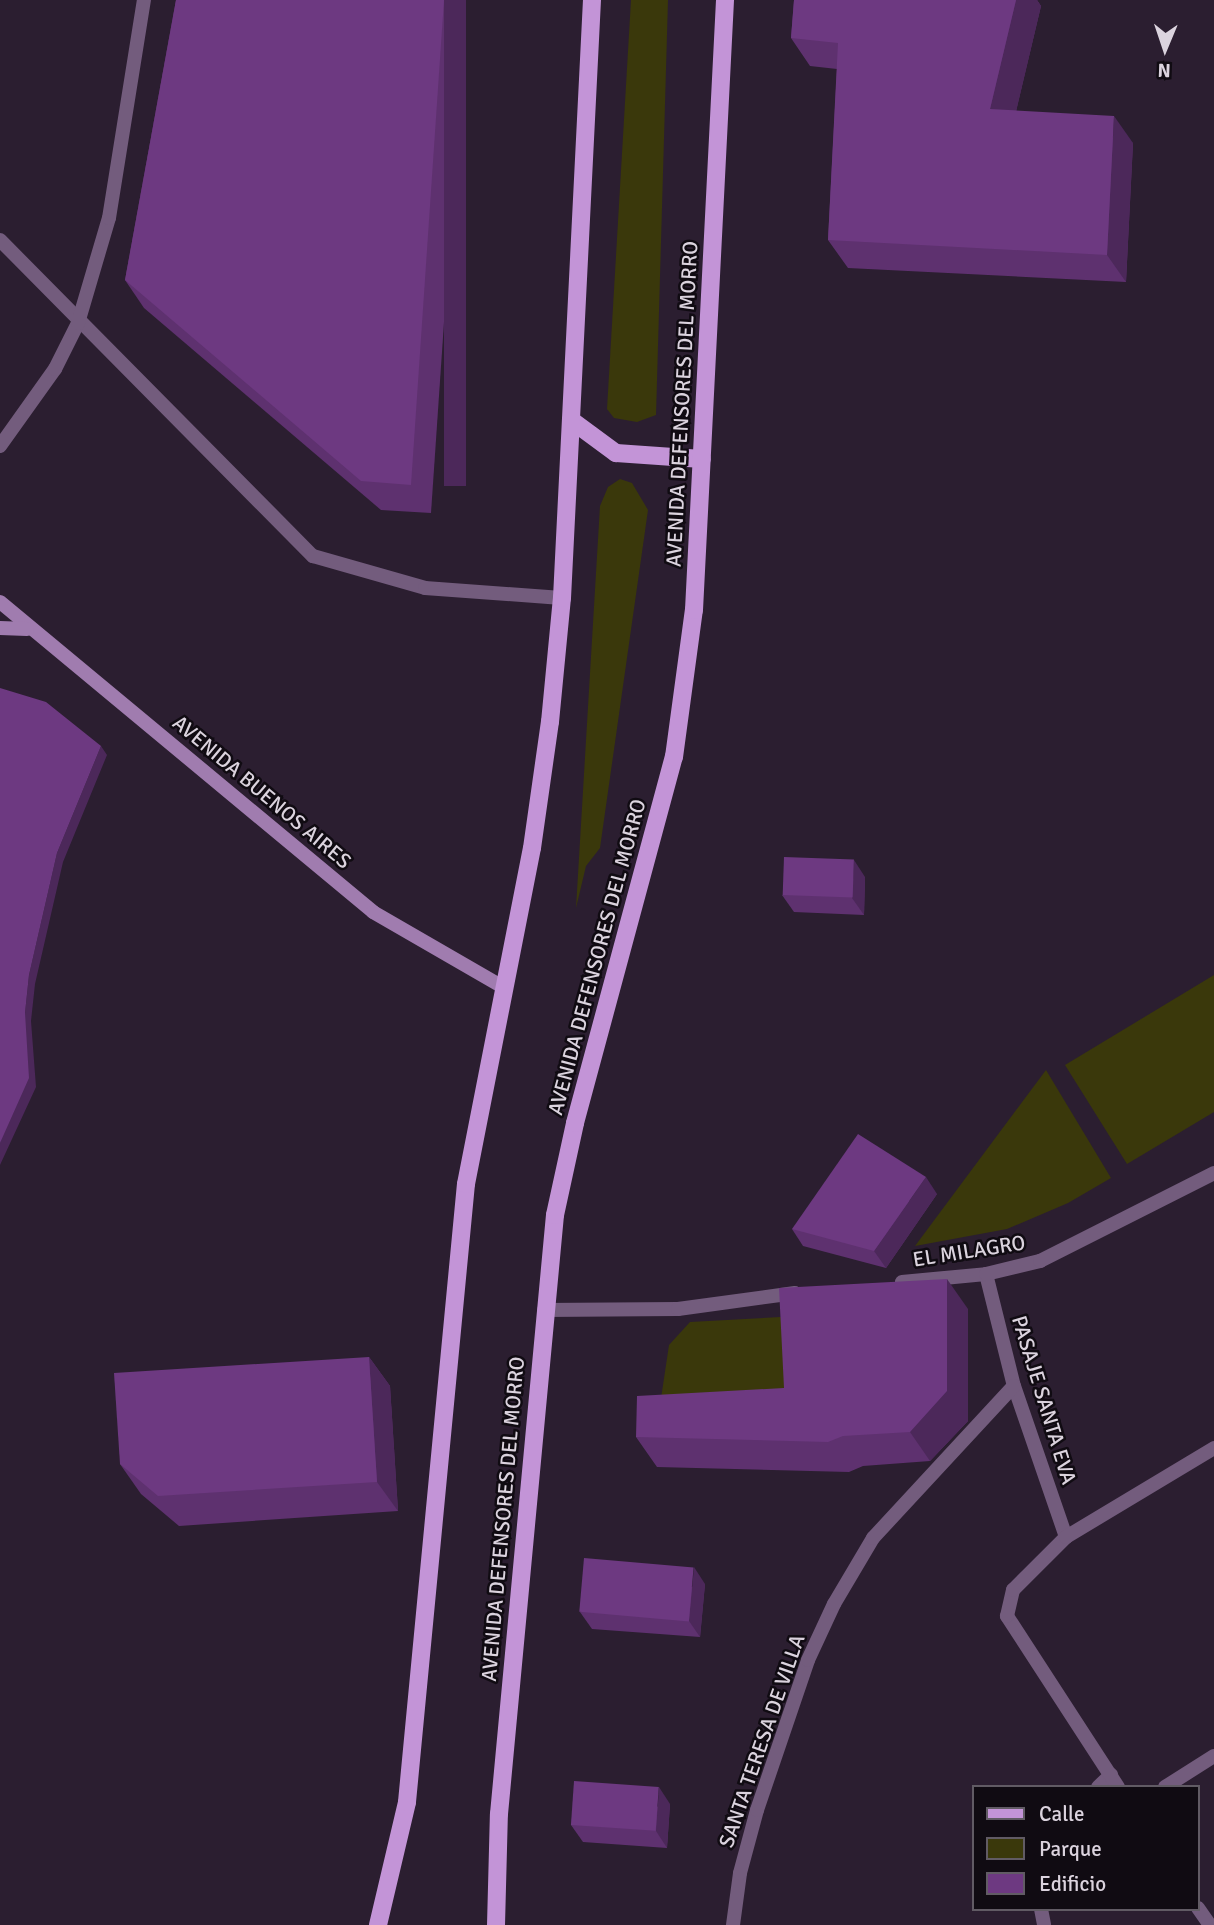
<!DOCTYPE html>
<style>
body{margin:0}
#map{position:relative;width:1214px;height:1925px;overflow:hidden;background:#2b1e30;font-family:Signika,sans-serif}
div>[style]{position:absolute}
.green>*{inset:0;background:#3a380b}
.street>*{height:14px;margin:-7px;padding:0 7px;transform-origin:7px;border-radius:7px;background:#735c7d}
.secondary>*{height:14px;margin:-7px;padding:0 7px;transform-origin:7px;border-radius:7px;background:#a07caf}
.primary>*{height:18px;margin:-9px;padding:0 9px;transform-origin:9px;border-radius:9px;background:#c394d7}
.wall>*{inset:0;background:#5e316f}
.shaded-wall>*{inset:0;background:#4c285a;transform-origin:0 0}
.building>*{inset:0;background:#6d3981;transform-origin:0 0}
span{translate:-50% -50%;white-space:nowrap;text-align:center;line-height:1.15;-webkit-text-stroke:5px #100b12;paint-order:stroke}
.street-label{font-size:21px;color:#dbd3de}
.legend{position:absolute;left:972px;top:1785px;width:228px;height:126px;box-sizing:border-box;background:#100b12;border:2px solid #615b64;margin:0;padding:9px 12px;list-style:none;font-size:21px;color:#dbd3de}
.legend li{display:flex;align-items:center;gap:14px;height:35px}
.legend b{width:35px;border:2px solid #615b64}
.north{position:absolute;left:1130px;top:14px;width:70px;height:70px;-webkit-text-stroke:5px #100b12;paint-order:stroke;rotate:182deg;font-size:19px;font-weight:700;line-height:28px;text-align:center;color:#dbd3de}
.north::after{content:'';display:block;margin:auto;width:24px;height:32px;background:#dbd3de;clip-path:polygon(50% 0,100% 100%,50% 72%,0 100%)}
</style>
<div id="map">
<div class="green">
<div style="clip-path:polygon(631px 0,668px 0,656px 415px,637px 422px,614px 418px,607px 409px)"></div>
<div style="clip-path:polygon(620px 479px,632px 483px,648px 510px,600px 848px,586px 866px,576px 908px,600px 506px,608px 487px)"></div>
<div style="clip-path:polygon(1214px 975px,1214px 1112px,1127px 1164px,1065px 1065px)"></div>
<div style="clip-path:polygon(1046px 1070px,1111px 1178px,1068px 1203px,1007px 1229px,915px 1246px)"></div>
<div style="clip-path:polygon(799px 1316px,804px 1417px,657px 1425px,669px 1345px,690px 1322px)"></div>
</div>
<div class="street">
<div style="left:0;top:240px;width:445px;rotate:45.3deg"></div>
<div style="left:313px;top:556px;width:116px;rotate:15.9deg"></div>
<div style="left:425px;top:588px;width:137px;rotate:4.2deg"></div>
<div style="left:0;top:446px;width:95px;rotate:-54.5deg"></div>
<div style="left:55px;top:369px;width:51px;rotate:-63.4deg"></div>
<div style="left:78px;top:323px;width:109px;rotate:-73.6deg"></div>
<div style="left:109px;top:218px;width:221px;rotate:-80.9deg"></div>
<div style="left:986px;top:1274px;width:115px;rotate:76deg"></div>
<div style="left:1014px;top:1386px;width:160px;rotate:71deg"></div>
<div style="left:902px;top:1282px;width:84px;rotate:-5.4deg"></div>
<div style="left:986px;top:1274px;width:56px;rotate:-13.5deg"></div>
<div style="left:1040px;top:1261px;width:195px;rotate:-26.8deg"></div>
<div style="left:544px;top:1310px;width:134px;rotate:-0.4deg"></div>
<div style="left:678px;top:1309px;width:118px;rotate:-7.8deg"></div>
<div style="left:1098px;top:1787px;width:18px;rotate:-43deg"></div>
<div style="left:1118px;top:1787px;width:204px;rotate:-123deg"></div>
<div style="left:1007px;top:1616px;width:27px;rotate:-77deg"></div>
<div style="left:1013px;top:1590px;width:75px;rotate:-45deg"></div>
<div style="left:1066px;top:1537px;width:173px;rotate:-31deg"></div>
<div style="left:1165px;top:1787px;width:58px;rotate:-32.3deg"></div>
<div style="left:1198px;top:1908px;width:21px;rotate:55deg"></div>
<div style="left:1041px;top:1909px;width:16px;rotate:79deg"></div>
<div style="left:733px;top:1925px;width:52px;rotate:-82.3deg"></div>
<div style="left:740px;top:1873px;width:65px;rotate:-74.9deg"></div>
<div style="left:757px;top:1810px;width:158px;rotate:-71.2deg"></div>
<div style="left:808px;top:1660px;width:62px;rotate:-65.1deg"></div>
<div style="left:834px;top:1604px;width:77px;rotate:-59.4deg"></div>
<div style="left:873px;top:1538px;width:207px;rotate:-47.2deg"></div>
</div>
<div class="secondary">
<div style="left:0;top:602px;width:485px;rotate:39.7deg"></div>
<div style="left:373px;top:912px;width:150px;rotate:30deg"></div>
<div style="left:0;top:628px;width:27px;rotate:2deg"></div>
</div>
<div class="primary">
<div style="left:571px;top:420px;width:56px;rotate:36.3deg"></div>
<div style="left:616px;top:453px;width:86px;rotate:4deg"></div>
<div style="left:378px;top:1925px;width:126px;rotate:-76.7deg"></div>
<div style="left:407px;top:1802px;width:621px;rotate:-84.55deg"></div>
<div style="left:466px;top:1184px;width:342px;rotate:-78.9deg"></div>
<div style="left:532px;top:848px;width:127px;rotate:-81.9deg"></div>
<div style="left:550px;top:722px;width:125px;rotate:-84.5deg"></div>
<div style="left:562px;top:598px;width:599px;rotate:-87.13deg"></div>
<div style="left:496px;top:1925px;width:111px;rotate:-88.5deg"></div>
<div style="left:499px;top:1814px;width:602px;rotate:-84.66deg"></div>
<div style="left:555px;top:1215px;width:94px;rotate:-77.7deg"></div>
<div style="left:575px;top:1123px;width:379px;rotate:-74.9deg"></div>
<div style="left:674px;top:757px;width:148px;rotate:-82.3deg"></div>
<div style="left:694px;top:610px;width:611px;rotate:-87.09deg"></div>
</div>
<div class="wall">
<div style="clip-path:polygon(176px 0,466px 0,431px 513px,381px 510px,144px 308px,125px 280px)"></div>
<div style="clip-path:polygon(794px 0,1037px 0,1041px 6px,1016px 111px,1133px 143px,1126px 282px,848px 268px,828px 240px,837px 69px,810px 66px,791px 38px)"></div>
<div style="clip-path:polygon(865px 877px,864px 915px,794px 912px,782px 895px)"></div>
<div style="clip-path:polygon(937px 1194px,886px 1268px,803px 1246px,792px 1229px)"></div>
<div style="clip-path:polygon(968px 1309px,968px 1421px,930px 1461px,863px 1466px,849px 1472px,657px 1467px,636px 1437px,784px 1388px)"></div>
<div style="clip-path:polygon(369px 1357px,390px 1386px,398px 1511px,179px 1526px,141px 1494px,120px 1464px)"></div>
<div style="clip-path:polygon(705px 1584px,700px 1637px,592px 1629px,580px 1612px)"></div>
<div style="clip-path:polygon(670px 1804px,667px 1848px,583px 1842px,571px 1825px)"></div>
</div>
<div class="shaded-wall">
<div style="left:444px;top:0;width:22px;height:486px"></div>
<div style="clip-path:polygon(1016px 0,1037px 0,1041px 6px,1010px 137px,990px 109px)"></div>
<div style="clip-path:polygon(1114px 116px,1133px 143px,1126px 282px,1107px 255px)"></div>
<div style="clip-path:polygon(101px 746px,107px 755px,63px 862px,35px 984px,31px 1021px,36px 1087px,0 1165px,0 1143px,25px 1013px,29px 975px,57px 853px)"></div>
<div style="clip-path:polygon(854px 860px,865px 877px,864px 915px,852px 898px)"></div>
<div style="clip-path:polygon(926px 1177px,937px 1194px,886px 1268px,874px 1251px)"></div>
<div style="clip-path:polygon(947px 1279px,968px 1309px,968px 1421px,930px 1461px,910px 1432px)"></div>
<div style="clip-path:polygon(369px 1357px,390px 1386px,398px 1511px,377px 1482px)"></div>
<div style="clip-path:polygon(694px 1567px,705px 1584px,700px 1637px,689px 1621px)"></div>
<div style="clip-path:polygon(659px 1787px,670px 1804px,667px 1848px,656px 1831px)"></div>
</div>
<div class="building">
<div style="clip-path:polygon(176px 0,444px 0,411px 485px,361px 481px,125px 280px)"></div>
<div style="clip-path:polygon(794px 0,1016px 0,990px 109px,1114px 116px,1107px 255px,828px 240px,838px 43px,791px 38px)"></div>
<div style="clip-path:polygon(0 688px,46px 702px,101px 746px,57px 853px,29px 975px,25px 1013px,29px 1078px,0 1143px)"></div>
<div style="left:784px;top:857px;width:70px;height:38px;rotate:2deg"></div>
<div style="clip-path:polygon(858px 1134px,926px 1177px,874px 1251px,792px 1229px)"></div>
<div style="clip-path:polygon(947px 1279px,947px 1391px,910px 1432px,843px 1436px,828px 1442px,636px 1437px,637px 1396px,784px 1388px,779px 1288px)"></div>
<div style="clip-path:polygon(369px 1357px,377px 1482px,158px 1496px,120px 1464px,114px 1373px)"></div>
<div style="left:584px;top:1558px;width:110px;height:54px;rotate:5deg"></div>
<div style="left:574px;top:1781px;width:85px;height:44px;rotate:4deg"></div>
</div>
<div class="street-label">
<span style="left:682px;top:404px;rotate:-87deg">AVENIDA DEFENSORES DEL MORRO</span>
<span style="left:262px;top:792px;rotate:40deg">AVENIDA BUENOS AIRES</span>
<span style="left:597px;top:957px;rotate:-75deg">AVENIDA DEFENSORES DEL MORRO</span>
<span style="left:969px;top:1251px;rotate:-9deg">EL MILAGRO</span>
<span style="left:1044px;top:1400px;rotate:73deg">PASAJE SANTA EVA</span>
<span style="left:503px;top:1519px;rotate:-85deg">AVENIDA DEFENSORES DEL MORRO</span>
<span style="left:762px;top:1741px;rotate:-71deg">SANTA TERESA DE VILLA</span>
</div>
<ul class="legend">
<li><b style="height:9px;background:#c394d7"></b>Calle</li>
<li><b style="height:19px;background:#3a380b"></b>Parque</li>
<li><b style="height:19px;background:#6d3981"></b>Edificio</li>
</ul>
<div class="north">N</div>
</div>
